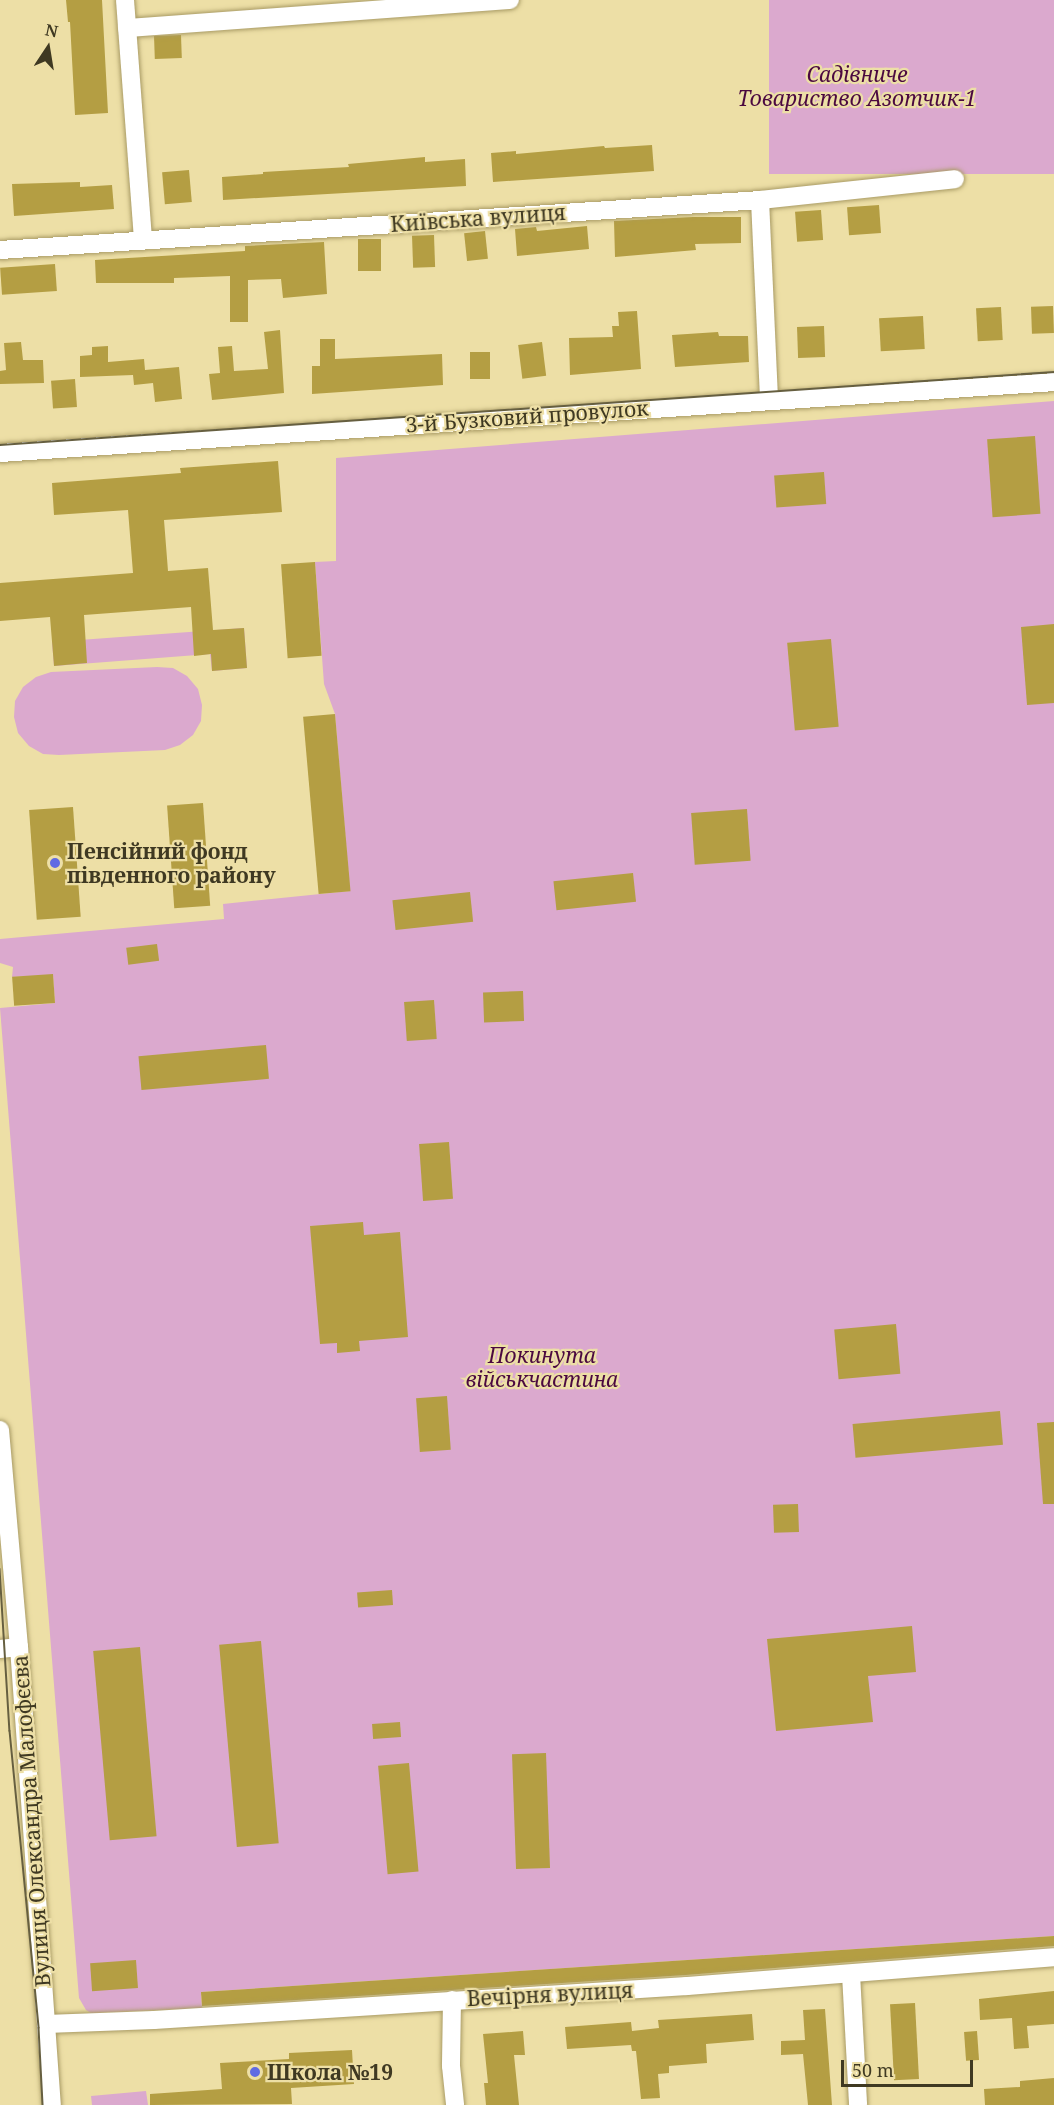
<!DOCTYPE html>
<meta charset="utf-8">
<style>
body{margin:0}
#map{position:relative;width:1054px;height:2105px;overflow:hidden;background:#eddfa6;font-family:"Noto Serif",serif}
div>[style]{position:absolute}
.green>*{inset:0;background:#dba9ce;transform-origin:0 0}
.building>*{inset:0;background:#b49e43;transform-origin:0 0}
.roads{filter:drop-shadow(0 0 2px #a99b65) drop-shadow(0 0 2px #a99b65)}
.minor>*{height:18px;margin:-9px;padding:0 9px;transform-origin:9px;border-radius:9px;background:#fff}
.tram>*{height:1.5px;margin:-0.75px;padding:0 0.75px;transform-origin:0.75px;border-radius:0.75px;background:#665f40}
.dots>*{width:16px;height:16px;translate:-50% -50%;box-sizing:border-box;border:3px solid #eddfa6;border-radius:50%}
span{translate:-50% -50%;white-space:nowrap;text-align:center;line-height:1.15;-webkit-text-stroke:4.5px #eddfa6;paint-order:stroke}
.park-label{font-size:21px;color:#4b0940;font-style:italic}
.street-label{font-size:21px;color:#3f3922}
.poi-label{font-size:21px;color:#3f3922;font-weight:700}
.left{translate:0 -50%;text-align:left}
.north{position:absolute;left:18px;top:18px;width:60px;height:60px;-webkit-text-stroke:4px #eddfa6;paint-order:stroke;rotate:12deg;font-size:16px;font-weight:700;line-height:24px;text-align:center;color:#3f3922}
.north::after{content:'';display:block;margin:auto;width:21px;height:27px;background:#3f3922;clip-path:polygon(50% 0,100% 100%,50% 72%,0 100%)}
.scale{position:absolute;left:841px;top:2060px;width:132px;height:27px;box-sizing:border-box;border:3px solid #3f3922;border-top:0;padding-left:8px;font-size:18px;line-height:21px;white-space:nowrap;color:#3f3922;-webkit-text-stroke:4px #eddfa6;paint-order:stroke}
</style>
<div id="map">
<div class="green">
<div style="left:769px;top:0;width:285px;height:174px"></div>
<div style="clip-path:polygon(1054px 401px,1054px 1936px,201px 1992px,202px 2008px,91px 2013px,86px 2010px,79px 1998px,0 1008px,55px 1003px,53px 975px,12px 977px,13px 967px,0 963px,0 939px,224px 919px,223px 904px,350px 891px,335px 714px,324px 684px,315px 562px,336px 561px,336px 458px)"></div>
<div style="clip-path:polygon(244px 628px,247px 668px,212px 671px,210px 654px,54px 666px,52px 642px)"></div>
<div style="clip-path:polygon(157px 667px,173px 668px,187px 676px,198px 689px,202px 705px,201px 721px,193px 735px,180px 745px,165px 750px,59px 755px,43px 754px,29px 746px,18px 733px,14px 717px,15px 701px,23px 687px,36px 677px,51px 672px)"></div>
<div style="clip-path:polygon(146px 2091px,148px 2105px,92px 2105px,91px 2096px)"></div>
</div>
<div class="building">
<div style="clip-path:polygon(66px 0,102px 0,108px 113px,75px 115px,70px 22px,68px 22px)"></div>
<div style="left:181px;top:35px;width:23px;height:27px;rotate:88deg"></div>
<div style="clip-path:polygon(652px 145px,654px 171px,493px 182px,491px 153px,516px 151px,516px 154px,604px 146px,605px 148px)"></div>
<div style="clip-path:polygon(425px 157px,425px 162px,465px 159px,466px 186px,223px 200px,222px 177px,263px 174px,263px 172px,349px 167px,348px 164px)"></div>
<div style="left:189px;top:170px;width:32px;height:27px;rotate:85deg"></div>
<div style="clip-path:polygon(80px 182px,80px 187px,112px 185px,114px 209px,14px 216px,12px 184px)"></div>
<div style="left:879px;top:205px;width:28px;height:32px;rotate:86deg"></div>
<div style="left:821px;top:210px;width:30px;height:26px;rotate:86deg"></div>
<div style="clip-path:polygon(693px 217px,741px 217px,741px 243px,695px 244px,696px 250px,615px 257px,614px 221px)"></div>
<div style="clip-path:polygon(587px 226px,589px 249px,517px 256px,515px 229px,536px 227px,537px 231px)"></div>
<div style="left:485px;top:231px;width:28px;height:21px;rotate:84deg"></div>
<div style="left:434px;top:235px;width:32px;height:22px;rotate:88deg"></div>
<div style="left:358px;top:239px;width:23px;height:32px"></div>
<div style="clip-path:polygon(324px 242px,327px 294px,283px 298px,281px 279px,248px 280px,248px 322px,230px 322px,230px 276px,174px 278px,174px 283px,96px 283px,95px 260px,245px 251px,245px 246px)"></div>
<div style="left:55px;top:264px;width:27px;height:55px;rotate:86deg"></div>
<div style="left:1053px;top:306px;width:27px;height:22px;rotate:88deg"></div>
<div style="left:1001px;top:307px;width:33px;height:25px;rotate:87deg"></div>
<div style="clip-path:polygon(637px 311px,641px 369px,570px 375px,569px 338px,613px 337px,612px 326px,619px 326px,618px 312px)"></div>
<div style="left:923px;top:316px;width:33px;height:44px;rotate:87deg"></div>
<div style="left:824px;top:326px;width:31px;height:27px;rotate:88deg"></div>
<div style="clip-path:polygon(280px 330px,284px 393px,212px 400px,209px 374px,220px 373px,218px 347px,232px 346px,234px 371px,268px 369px,264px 332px)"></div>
<div style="clip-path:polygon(718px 332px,719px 336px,748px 336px,749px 362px,675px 367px,672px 335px)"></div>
<div style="clip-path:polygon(320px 339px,335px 339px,335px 359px,442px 354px,443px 385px,312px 394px,312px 366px,320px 366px)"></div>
<div style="clip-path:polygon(21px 342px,23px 360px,43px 360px,44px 383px,0 384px,0 371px,6px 370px,4px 343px)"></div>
<div style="left:542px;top:342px;width:34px;height:24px;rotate:83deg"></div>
<div style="clip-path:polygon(108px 346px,108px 362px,144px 359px,145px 370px,179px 367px,182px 399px,155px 402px,153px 383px,134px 385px,133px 375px,80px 377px,80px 356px,92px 355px,92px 347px)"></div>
<div style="left:470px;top:352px;width:20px;height:27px"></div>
<div style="left:75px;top:379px;width:28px;height:24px;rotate:86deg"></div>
<div style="left:1035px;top:436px;width:78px;height:48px;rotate:86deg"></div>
<div style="clip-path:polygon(278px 461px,282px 512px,164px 520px,168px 571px,208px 568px,213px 630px,244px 628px,247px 668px,212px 671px,211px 654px,194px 656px,191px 607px,84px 615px,87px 663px,54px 666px,50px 617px,0 621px,0 583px,133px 573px,128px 510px,54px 515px,52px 483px,181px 473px,180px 468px)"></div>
<div style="left:824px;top:472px;width:32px;height:50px;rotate:86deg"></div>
<div style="left:315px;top:562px;width:94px;height:34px;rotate:86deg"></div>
<div style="clip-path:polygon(1054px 624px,1054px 703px,1027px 705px,1021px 627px)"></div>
<div style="left:831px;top:639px;width:88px;height:44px;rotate:85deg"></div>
<div style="left:335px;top:714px;width:178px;height:32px;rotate:85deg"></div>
<div style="left:203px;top:803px;width:103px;height:36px;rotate:86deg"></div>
<div style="left:73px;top:807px;width:110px;height:44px;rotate:86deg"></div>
<div style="left:747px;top:809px;width:52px;height:56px;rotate:86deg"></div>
<div style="left:633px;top:873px;width:29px;height:80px;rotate:84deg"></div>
<div style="left:470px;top:892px;width:30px;height:78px;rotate:84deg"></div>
<div style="left:157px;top:944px;width:17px;height:31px;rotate:83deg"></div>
<div style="left:53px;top:974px;width:29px;height:41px;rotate:86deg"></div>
<div style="left:523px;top:991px;width:30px;height:40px;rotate:88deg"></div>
<div style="left:434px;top:1000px;width:39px;height:30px;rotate:86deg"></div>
<div style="left:266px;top:1045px;width:34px;height:128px;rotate:85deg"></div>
<div style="left:449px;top:1142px;width:57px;height:30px;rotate:86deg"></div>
<div style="clip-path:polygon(363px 1222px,364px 1235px,400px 1232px,408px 1337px,359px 1341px,360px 1351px,337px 1353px,337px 1343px,320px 1344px,310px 1226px)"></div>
<div style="left:896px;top:1324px;width:50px;height:62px;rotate:85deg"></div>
<div style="left:447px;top:1396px;width:54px;height:31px;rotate:86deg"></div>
<div style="left:1000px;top:1411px;width:34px;height:148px;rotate:85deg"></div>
<div style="clip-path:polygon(1054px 1422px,1054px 1504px,1043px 1504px,1037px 1423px)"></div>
<div style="left:798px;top:1504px;width:28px;height:25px;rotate:88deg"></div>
<div style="left:392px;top:1590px;width:15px;height:35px;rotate:86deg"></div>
<div style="clip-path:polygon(912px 1626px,916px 1672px,868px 1676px,873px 1722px,776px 1731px,767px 1639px)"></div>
<div style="left:261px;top:1641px;width:203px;height:42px;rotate:85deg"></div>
<div style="left:140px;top:1647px;width:190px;height:47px;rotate:85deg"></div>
<div style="left:400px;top:1722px;width:15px;height:28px;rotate:86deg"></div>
<div style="left:546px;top:1753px;width:115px;height:34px;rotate:88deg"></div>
<div style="left:409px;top:1763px;width:109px;height:31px;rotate:85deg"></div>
<div style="clip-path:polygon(1054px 1936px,1054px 1946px,686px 1975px,202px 2006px,201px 1992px)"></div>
<div style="left:136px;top:1960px;width:28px;height:46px;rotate:86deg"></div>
<div style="clip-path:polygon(1054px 1991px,1054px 2024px,1027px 2026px,1029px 2048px,1014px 2049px,1012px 2018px,980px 2020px,979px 1999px)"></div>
<div style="left:915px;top:2003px;width:76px;height:25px;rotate:87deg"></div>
<div style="clip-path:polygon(825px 2009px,832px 2105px,808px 2105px,803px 2054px,781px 2055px,781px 2041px,805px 2040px,803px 2010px)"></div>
<div style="clip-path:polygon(752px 2014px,754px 2040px,706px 2044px,707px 2063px,669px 2066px,669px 2073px,658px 2074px,660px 2098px,641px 2099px,636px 2051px,632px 2051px,631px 2045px,567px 2049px,565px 2027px,631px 2022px,632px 2031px,659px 2028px,658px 2020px)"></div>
<div style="clip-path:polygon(523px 2031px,525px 2055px,514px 2055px,519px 2105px,486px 2105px,484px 2083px,488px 2083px,483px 2034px)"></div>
<div style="left:977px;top:2031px;width:29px;height:13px;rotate:86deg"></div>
<div style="clip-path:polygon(352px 2050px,354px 2084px,291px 2088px,292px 2104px,150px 2105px,150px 2094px,222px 2089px,220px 2063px,289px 2059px,289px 2053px)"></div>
<div style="clip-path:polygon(1054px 2078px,1054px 2105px,985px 2105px,984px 2089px,1020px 2087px,1020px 2081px)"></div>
</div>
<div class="roads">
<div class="minor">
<div style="left:125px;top:0;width:241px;rotate:85.7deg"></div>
<div style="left:127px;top:28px;width:384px;rotate:-4.2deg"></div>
<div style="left:760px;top:200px;width:200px;rotate:87.4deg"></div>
<div style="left:0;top:250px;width:762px;rotate:-3.76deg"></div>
<div style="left:760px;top:200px;width:196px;rotate:-6.1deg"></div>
<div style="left:0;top:453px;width:1056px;rotate:-3.85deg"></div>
<div style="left:0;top:1430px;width:218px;rotate:85deg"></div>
<div style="left:19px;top:1647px;width:459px;rotate:85.9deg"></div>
<div style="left:0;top:1649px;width:19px;rotate:-6deg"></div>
<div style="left:851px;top:1974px;width:131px;rotate:86.9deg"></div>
<div style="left:452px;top:2000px;width:66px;rotate:90.9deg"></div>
<div style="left:451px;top:2066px;width:39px;rotate:84deg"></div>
<div style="left:46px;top:2024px;width:108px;rotate:-2.1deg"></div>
<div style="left:154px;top:2020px;width:534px;rotate:-3.65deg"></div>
<div style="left:687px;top:1986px;width:368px;rotate:-4.5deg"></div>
</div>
</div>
<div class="tram">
<div style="left:0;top:445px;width:1057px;rotate:-3.96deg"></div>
<div style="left:0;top:1569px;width:162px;rotate:86.5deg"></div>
<div style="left:10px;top:1731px;width:298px;rotate:84.4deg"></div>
<div style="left:39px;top:2028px;width:77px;rotate:87deg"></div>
</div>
<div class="dots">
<div style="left:55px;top:863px;background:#606be3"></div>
<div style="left:255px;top:2072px;background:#606be3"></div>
</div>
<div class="park-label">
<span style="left:857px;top:86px">Садівниче<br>Товариство Азотчик-1</span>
<span style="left:542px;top:1367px">Покинута<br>військчастина</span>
</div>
<div class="street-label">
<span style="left:478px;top:218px;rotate:-4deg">Київська вулиця</span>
<span style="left:527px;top:416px;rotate:-4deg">3-й Бузковий провулок</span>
<span style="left:31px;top:1821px;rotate:-94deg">Вулиця Олександра Малофєєва</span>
<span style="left:550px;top:1994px;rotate:-3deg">Вечірня вулиця</span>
</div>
<div class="poi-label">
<span class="left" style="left:67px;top:863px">Пенсійний фонд<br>південного району</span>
<span class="left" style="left:267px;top:2072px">Школа №19</span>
</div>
<div class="north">N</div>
<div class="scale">50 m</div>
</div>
